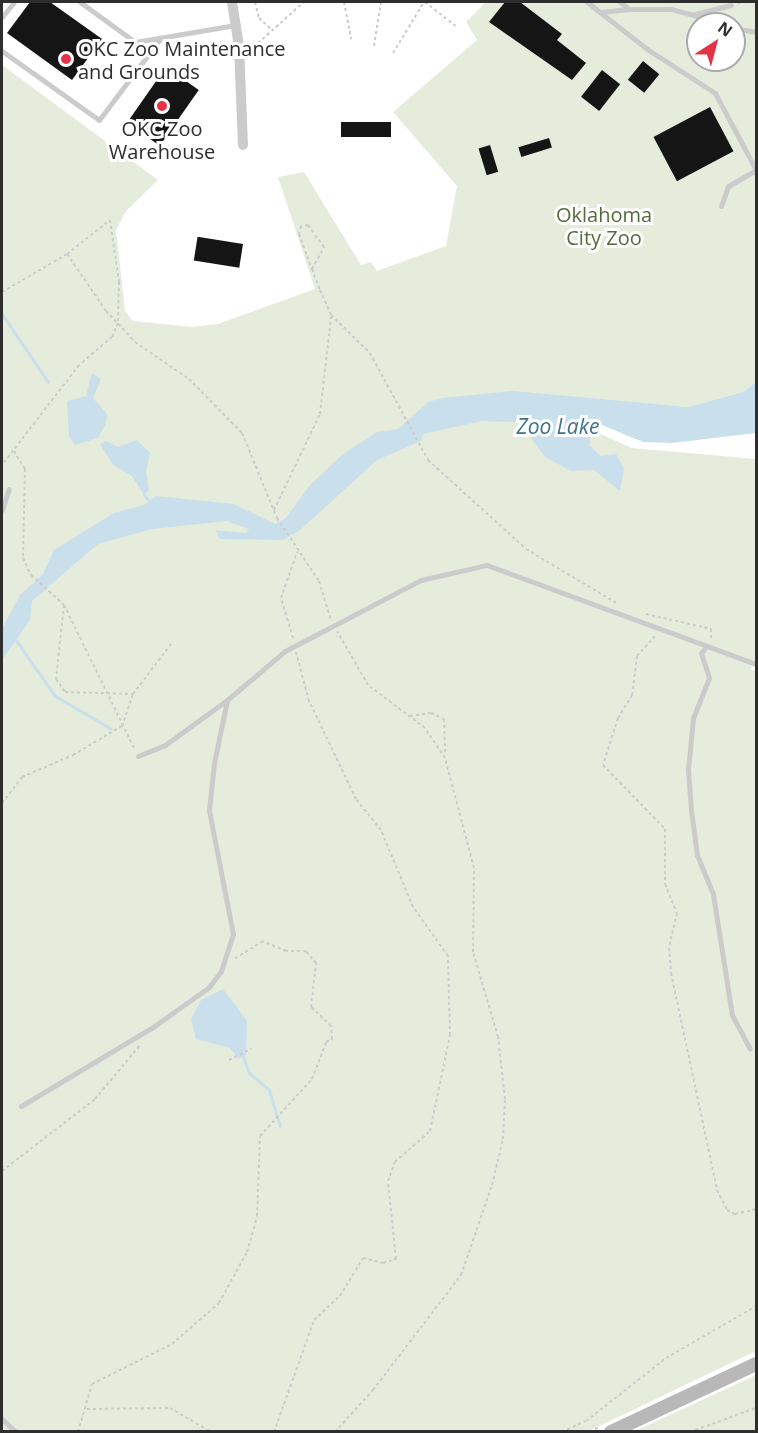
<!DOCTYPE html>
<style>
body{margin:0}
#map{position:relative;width:758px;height:1433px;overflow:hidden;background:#fff;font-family:"Open Sans",sans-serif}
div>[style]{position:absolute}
.green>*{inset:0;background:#e5ecdc}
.water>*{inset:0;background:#c9dfeb}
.stream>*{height:3px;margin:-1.5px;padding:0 1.5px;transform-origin:1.5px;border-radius:1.5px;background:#c9dfeb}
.building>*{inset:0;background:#151515;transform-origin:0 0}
.path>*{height:2px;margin-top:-1px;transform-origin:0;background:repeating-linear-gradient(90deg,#cbcbcb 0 3px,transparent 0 6px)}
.lane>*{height:5px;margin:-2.5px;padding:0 2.5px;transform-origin:2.5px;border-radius:2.5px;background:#cbcbcb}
.street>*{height:10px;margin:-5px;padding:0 5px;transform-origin:5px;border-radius:5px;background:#cbcbcb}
.secondary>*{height:14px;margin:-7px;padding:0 7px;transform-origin:7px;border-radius:7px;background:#b8b8b8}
.dots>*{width:16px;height:16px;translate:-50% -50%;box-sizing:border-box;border:3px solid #fff;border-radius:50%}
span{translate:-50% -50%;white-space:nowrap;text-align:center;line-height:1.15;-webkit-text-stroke:6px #fff;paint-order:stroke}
.poi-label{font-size:20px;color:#2e2e2e}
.left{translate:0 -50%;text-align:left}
.park-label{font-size:20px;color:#536a3c}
.water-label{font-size:21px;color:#3d7290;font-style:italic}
.frame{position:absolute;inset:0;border:3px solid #2e2e2e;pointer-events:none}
.north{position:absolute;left:686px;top:12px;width:60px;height:60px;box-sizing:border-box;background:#fff;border:2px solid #ababab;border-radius:50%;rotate:36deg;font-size:16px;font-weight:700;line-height:24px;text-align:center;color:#2e2e2e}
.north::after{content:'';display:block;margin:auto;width:21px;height:27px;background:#e33344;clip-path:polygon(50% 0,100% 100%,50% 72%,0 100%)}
</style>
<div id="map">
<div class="green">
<div style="clip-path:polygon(evenodd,486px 2px,756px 2px,756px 382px,743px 392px,688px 407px,588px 399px,596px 432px,632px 448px,756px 459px,756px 664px,750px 669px,756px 671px,756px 1351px,589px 1431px,2px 1431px,2px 65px,158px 180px,126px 211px,116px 230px,125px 311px,133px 321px,192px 327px,218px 324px,315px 289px,278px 177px,304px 172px,361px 265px,371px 262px,377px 271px,446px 246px,457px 186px,393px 112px,477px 40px,466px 22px,486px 2px,698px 24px,734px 24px,734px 60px,698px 60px,698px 24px)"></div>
<div style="clip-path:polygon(756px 1375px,756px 1431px,635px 1431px)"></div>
</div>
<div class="water">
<div style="clip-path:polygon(92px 373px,101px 379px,93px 398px,107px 414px,106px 423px,98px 438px,75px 445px,69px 437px,67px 401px,86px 396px)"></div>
<div style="clip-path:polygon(756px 382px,756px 433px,672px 443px,643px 442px,602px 425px,590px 430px,590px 446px,601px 456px,616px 454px,624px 469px,620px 491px,594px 470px,571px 471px,545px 457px,519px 422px,482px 421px,423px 434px,421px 441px,377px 460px,299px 531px,283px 540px,220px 539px,215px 530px,246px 533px,249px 529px,227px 521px,152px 529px,98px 544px,32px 601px,30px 620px,2px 660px,2px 629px,20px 595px,43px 574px,54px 550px,114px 513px,144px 505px,156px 496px,234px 504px,275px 524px,285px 519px,310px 485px,343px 454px,377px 432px,398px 429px,428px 402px,442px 398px,513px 391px,688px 407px,743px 392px)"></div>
<div style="clip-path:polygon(137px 440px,150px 453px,146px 472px,149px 490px,144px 495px,132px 476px,113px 465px,100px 444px,106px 441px,118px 447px)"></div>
<div style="clip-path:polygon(223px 989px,247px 1021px,246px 1055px,239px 1059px,230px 1048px,196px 1039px,191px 1019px,201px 1000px)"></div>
</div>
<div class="stream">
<div style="left:2px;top:314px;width:82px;rotate:55.9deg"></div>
<div style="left:144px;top:495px;width:11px;rotate:49deg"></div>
<div style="left:15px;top:639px;width:70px;rotate:54.9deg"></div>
<div style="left:55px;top:696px;width:64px;rotate:30.2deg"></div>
<div style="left:243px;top:1057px;width:17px;rotate:69deg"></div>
<div style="left:249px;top:1073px;width:26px;rotate:40deg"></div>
<div style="left:269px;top:1090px;width:37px;rotate:73deg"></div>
</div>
<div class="building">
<div style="clip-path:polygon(30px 2px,50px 2px,102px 39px,72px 80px,7px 33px)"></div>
<div style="clip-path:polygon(505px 2px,520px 2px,562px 34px,557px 40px,586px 63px,572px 80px,489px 22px)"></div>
<div style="left:643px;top:61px;width:21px;height:24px;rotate:39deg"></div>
<div style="left:166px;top:67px;width:40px;height:68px;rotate:35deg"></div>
<div style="left:602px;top:70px;width:23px;height:34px;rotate:38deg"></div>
<div style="left:710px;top:107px;width:50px;height:64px;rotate:62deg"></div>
<div style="left:341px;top:122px;width:50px;height:15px"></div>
<div style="left:549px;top:138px;width:10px;height:32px;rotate:73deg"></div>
<div style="left:490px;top:145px;width:28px;height:12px;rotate:73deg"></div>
<div style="left:243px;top:244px;width:24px;height:46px;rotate:99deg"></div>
</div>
<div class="path">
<div style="left:255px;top:2px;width:16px;rotate:76deg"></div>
<div style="left:259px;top:18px;width:16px;rotate:43deg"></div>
<div style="left:344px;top:2px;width:38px;rotate:79deg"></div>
<div style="left:425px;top:2px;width:41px;rotate:38deg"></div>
<div style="left:738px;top:3px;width:9px;rotate:-6deg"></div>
<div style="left:374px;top:46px;width:45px;rotate:-81deg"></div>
<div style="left:249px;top:51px;width:74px;rotate:-41.7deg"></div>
<div style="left:393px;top:53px;width:60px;rotate:-58.7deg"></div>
<div style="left:67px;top:254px;width:69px;rotate:55.6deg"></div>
<div style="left:106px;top:311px;width:42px;rotate:46.9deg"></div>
<div style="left:135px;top:342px;width:65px;rotate:34.4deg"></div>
<div style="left:189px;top:379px;width:76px;rotate:45.5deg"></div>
<div style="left:242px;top:433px;width:92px;rotate:67.6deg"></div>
<div style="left:277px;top:518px;width:76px;rotate:56.3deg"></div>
<div style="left:319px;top:581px;width:39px;rotate:73deg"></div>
<div style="left:312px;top:269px;width:25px;rotate:-61deg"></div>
<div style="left:324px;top:247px;width:27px;rotate:-126deg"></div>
<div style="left:308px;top:225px;width:7px;rotate:172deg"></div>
<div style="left:301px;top:226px;width:8px;rotate:104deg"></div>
<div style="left:299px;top:234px;width:37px;rotate:70deg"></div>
<div style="left:312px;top:269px;width:22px;rotate:69deg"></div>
<div style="left:320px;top:290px;width:27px;rotate:66deg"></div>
<div style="left:331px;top:315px;width:54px;rotate:44.3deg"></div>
<div style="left:370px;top:353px;width:122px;rotate:61.5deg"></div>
<div style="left:428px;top:460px;width:132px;rotate:42.2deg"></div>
<div style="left:526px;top:549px;width:107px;rotate:30.9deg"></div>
<div style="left:2px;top:292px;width:75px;rotate:-30.3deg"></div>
<div style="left:67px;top:254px;width:55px;rotate:-38.3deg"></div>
<div style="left:110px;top:220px;width:63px;rotate:81.7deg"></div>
<div style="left:119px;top:282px;width:41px;rotate:91.4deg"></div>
<div style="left:118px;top:323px;width:15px;rotate:113deg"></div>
<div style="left:112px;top:337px;width:43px;rotate:139.7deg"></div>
<div style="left:79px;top:365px;width:126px;rotate:127.6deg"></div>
<div style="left:14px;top:451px;width:21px;rotate:59deg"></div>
<div style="left:25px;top:469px;width:89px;rotate:91.3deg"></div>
<div style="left:23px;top:558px;width:19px;rotate:65deg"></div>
<div style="left:31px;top:575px;width:45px;rotate:42.3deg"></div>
<div style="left:64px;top:605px;width:159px;rotate:63.9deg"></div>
<div style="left:274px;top:510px;width:106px;rotate:-64.4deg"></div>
<div style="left:320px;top:414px;width:98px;rotate:-83.5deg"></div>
<div style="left:64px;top:605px;width:74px;rotate:96.2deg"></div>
<div style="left:56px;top:679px;width:16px;rotate:55deg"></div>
<div style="left:65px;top:692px;width:68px;rotate:1.7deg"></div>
<div style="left:133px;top:694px;width:63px;rotate:-52.8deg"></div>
<div style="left:646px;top:614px;width:67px;rotate:13deg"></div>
<div style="left:711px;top:629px;width:9px;rotate:90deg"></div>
<div style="left:655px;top:636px;width:27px;rotate:132deg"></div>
<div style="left:637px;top:656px;width:39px;rotate:97deg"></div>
<div style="left:632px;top:695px;width:27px;rotate:121deg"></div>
<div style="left:618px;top:718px;width:49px;rotate:107.7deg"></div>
<div style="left:603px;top:765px;width:89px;rotate:45.9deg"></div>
<div style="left:665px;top:829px;width:55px;rotate:90deg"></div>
<div style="left:665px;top:884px;width:31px;rotate:68deg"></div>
<div style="left:677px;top:913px;width:36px;rotate:103deg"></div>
<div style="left:669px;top:948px;width:25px;rotate:85deg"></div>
<div style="left:671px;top:973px;width:222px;rotate:78deg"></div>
<div style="left:717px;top:1190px;width:22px;rotate:63deg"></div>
<div style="left:727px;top:1210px;width:9px;rotate:27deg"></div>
<div style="left:735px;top:1214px;width:22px;rotate:-13deg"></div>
<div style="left:293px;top:638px;width:42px;rotate:-106.7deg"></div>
<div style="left:281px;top:598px;width:49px;rotate:-70.8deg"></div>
<div style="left:410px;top:716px;width:21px;rotate:-8deg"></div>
<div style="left:431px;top:713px;width:14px;rotate:25deg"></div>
<div style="left:444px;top:719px;width:36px;rotate:88deg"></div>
<div style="left:2px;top:803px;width:33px;rotate:-52deg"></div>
<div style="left:22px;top:777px;width:56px;rotate:-23.3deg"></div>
<div style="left:73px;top:755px;width:57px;rotate:-30.6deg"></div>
<div style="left:122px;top:726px;width:34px;rotate:-71deg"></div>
<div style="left:229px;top:1060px;width:25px;rotate:-27deg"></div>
<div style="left:2px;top:1171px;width:118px;rotate:-37.7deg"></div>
<div style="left:95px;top:1099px;width:72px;rotate:-50.1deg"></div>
<div style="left:87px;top:1409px;width:83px;rotate:-0.7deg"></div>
<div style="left:170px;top:1408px;width:48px;rotate:30.3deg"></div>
<div style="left:78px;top:1432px;width:50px;rotate:-73.7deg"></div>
<div style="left:92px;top:1384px;width:89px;rotate:-26.6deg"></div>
<div style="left:172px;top:1344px;width:62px;rotate:-41.1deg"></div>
<div style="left:219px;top:1303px;width:58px;rotate:-61.2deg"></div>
<div style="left:247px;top:1252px;width:37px;rotate:-74deg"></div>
<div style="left:257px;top:1216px;width:80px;rotate:-87.9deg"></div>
<div style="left:260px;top:1136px;width:77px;rotate:-47.6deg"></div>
<div style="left:312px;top:1079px;width:40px;rotate:-69deg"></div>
<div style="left:326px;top:1042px;width:7px;rotate:-27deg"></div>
<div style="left:332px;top:1039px;width:13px;rotate:-94deg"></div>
<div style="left:331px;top:1026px;width:28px;rotate:-136deg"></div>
<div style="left:311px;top:1007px;width:44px;rotate:-83.5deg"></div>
<div style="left:316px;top:963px;width:16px;rotate:-130deg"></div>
<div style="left:306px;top:951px;width:20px;rotate:180deg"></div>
<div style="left:286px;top:951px;width:25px;rotate:-157deg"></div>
<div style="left:263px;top:941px;width:34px;rotate:148deg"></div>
<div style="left:274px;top:1432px;width:119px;rotate:-70.3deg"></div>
<div style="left:314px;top:1320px;width:35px;rotate:-43deg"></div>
<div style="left:340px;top:1296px;width:44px;rotate:-58.8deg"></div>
<div style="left:363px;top:1258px;width:21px;rotate:14deg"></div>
<div style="left:383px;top:1263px;width:14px;rotate:-17deg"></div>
<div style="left:396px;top:1259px;width:78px;rotate:-95.9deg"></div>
<div style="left:388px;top:1181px;width:20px;rotate:-70deg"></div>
<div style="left:395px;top:1162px;width:47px;rotate:-41.5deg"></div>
<div style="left:430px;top:1131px;width:98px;rotate:-78.2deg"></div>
<div style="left:450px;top:1035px;width:79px;rotate:-91.5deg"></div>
<div style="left:448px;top:956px;width:60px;rotate:-125.5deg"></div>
<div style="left:413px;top:907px;width:83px;rotate:-112.6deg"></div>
<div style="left:381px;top:830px;width:40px;rotate:-129deg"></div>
<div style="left:356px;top:799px;width:109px;rotate:-115.6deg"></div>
<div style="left:309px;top:701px;width:51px;rotate:-104.9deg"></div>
<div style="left:335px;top:1432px;width:57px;rotate:-47.9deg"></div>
<div style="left:373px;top:1390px;width:145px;rotate:-52.6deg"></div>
<div style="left:461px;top:1275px;width:95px;rotate:-71deg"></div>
<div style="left:492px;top:1185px;width:47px;rotate:-76.6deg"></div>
<div style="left:503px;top:1139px;width:40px;rotate:-87.1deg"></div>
<div style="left:505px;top:1099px;width:62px;rotate:-96.4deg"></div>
<div style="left:498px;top:1037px;width:89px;rotate:-106.4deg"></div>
<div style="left:473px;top:952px;width:84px;rotate:-89.3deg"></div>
<div style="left:474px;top:868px;width:114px;rotate:-104.8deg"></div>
<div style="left:445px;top:758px;width:36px;rotate:-124deg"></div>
<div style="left:425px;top:728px;width:71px;rotate:-143deg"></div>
<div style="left:368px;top:685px;width:62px;rotate:-119.9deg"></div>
<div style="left:562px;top:1432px;width:26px;rotate:-25deg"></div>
<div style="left:586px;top:1421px;width:102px;rotate:-38.2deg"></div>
<div style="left:666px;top:1358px;width:104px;rotate:-30deg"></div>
<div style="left:590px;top:1432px;width:10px;rotate:-29deg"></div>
<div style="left:690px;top:1432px;width:70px;rotate:-20deg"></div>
</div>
<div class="lane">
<div style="left:80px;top:2px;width:68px;rotate:36deg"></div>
<div style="left:135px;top:42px;width:102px;rotate:-9.6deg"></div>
<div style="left:587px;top:2px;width:76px;rotate:38.1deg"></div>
<div style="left:647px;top:49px;width:81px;rotate:32.9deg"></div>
<div style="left:715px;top:93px;width:87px;rotate:62deg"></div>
<div style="left:756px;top:170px;width:32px;rotate:150deg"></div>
<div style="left:728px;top:186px;width:21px;rotate:109deg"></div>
<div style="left:620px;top:2px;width:11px;rotate:38deg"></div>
<div style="left:629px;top:9px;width:42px"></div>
<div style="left:671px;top:9px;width:58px;rotate:15deg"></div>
<div style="left:601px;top:12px;width:28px;rotate:-6deg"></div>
<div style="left:695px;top:14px;width:37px;rotate:-14deg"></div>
<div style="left:2px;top:17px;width:19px;rotate:-51deg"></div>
<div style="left:734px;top:28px;width:22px;rotate:10deg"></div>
<div style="left:2px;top:51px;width:119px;rotate:35.4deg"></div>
<div style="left:99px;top:120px;width:101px;rotate:-53deg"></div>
<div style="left:2px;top:510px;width:22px;rotate:-72deg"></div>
<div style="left:706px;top:647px;width:8px;rotate:130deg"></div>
<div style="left:701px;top:653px;width:26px;rotate:72deg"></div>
<div style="left:709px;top:678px;width:43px;rotate:111.8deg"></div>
<div style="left:693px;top:718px;width:52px;rotate:95.5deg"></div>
<div style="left:688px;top:770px;width:40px;rotate:85.7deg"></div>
<div style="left:691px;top:810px;width:45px;rotate:82.4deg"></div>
<div style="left:697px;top:855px;width:42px;rotate:67.7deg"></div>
<div style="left:713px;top:894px;width:122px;rotate:81.1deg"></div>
<div style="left:732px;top:1015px;width:38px;rotate:62deg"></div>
<div style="left:138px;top:756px;width:29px;rotate:-22deg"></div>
<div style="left:165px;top:745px;width:77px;rotate:-36deg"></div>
<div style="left:21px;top:1106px;width:154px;rotate:-30.9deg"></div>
<div style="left:153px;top:1027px;width:69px;rotate:-35.5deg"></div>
<div style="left:209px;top:987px;width:20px;rotate:-53deg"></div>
<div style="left:221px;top:971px;width:39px;rotate:-72deg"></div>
<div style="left:233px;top:934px;width:126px;rotate:-101deg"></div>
<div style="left:209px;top:810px;width:47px;rotate:-83.9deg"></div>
<div style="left:214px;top:763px;width:64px;rotate:-78.3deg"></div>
<div style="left:227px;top:700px;width:76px;rotate:-40.2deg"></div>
<div style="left:285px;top:651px;width:153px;rotate:-27.6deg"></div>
<div style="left:421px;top:580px;width:68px;rotate:-12.8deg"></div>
<div style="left:487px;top:565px;width:287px;rotate:20.2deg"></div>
<div style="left:2px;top:1419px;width:19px;rotate:43deg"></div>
</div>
<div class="street">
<div style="left:232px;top:2px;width:45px;rotate:81deg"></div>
<div style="left:239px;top:46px;width:99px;rotate:87.7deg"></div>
</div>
<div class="secondary">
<div style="left:611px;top:1432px;width:160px;rotate:-25.1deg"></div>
</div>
<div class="dots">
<div style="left:66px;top:59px;background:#e33344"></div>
<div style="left:162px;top:106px;background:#e33344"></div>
</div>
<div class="poi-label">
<span class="left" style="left:78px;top:60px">OKC Zoo Maintenance<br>and Grounds</span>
<span style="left:162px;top:140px">OKC Zoo<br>Warehouse</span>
</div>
<div class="park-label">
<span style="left:604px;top:226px">Oklahoma<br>City Zoo</span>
</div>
<div class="water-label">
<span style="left:558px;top:426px">Zoo Lake</span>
</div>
<div class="frame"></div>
<div class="north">N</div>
</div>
